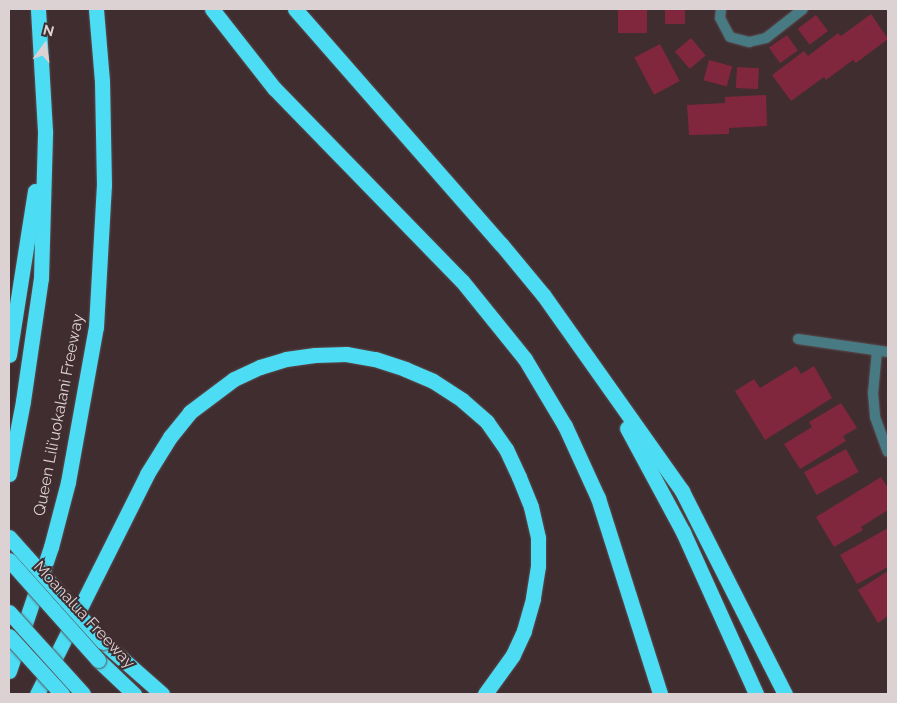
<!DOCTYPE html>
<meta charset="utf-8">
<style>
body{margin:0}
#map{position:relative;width:897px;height:703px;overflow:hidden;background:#3f2d30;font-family:Raleway,sans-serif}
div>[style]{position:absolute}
.building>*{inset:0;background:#81273d;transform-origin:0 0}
.roads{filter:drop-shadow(0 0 1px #5b4b4d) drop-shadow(0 0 1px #5b4b4d)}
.street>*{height:10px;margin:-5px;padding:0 5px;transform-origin:5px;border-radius:5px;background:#487a83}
.highway>*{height:15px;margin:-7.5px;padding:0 7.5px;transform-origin:7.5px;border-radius:7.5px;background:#4cdcf3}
.bridges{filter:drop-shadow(0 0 1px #5b4b4d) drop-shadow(0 0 1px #5b4b4d)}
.highway-bridge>*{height:15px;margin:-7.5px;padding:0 7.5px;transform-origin:7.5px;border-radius:7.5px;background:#4cdcf3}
span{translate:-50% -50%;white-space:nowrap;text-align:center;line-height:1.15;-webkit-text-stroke:4px #3f2d30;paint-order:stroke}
.street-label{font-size:16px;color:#ddd2d3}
.frame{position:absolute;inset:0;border:10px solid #ddd2d3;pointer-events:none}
.north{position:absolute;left:20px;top:20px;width:50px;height:50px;-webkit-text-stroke:4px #3f2d30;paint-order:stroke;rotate:14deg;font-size:14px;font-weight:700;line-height:20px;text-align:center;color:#ddd2d3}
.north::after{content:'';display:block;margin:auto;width:18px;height:22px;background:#ddd2d3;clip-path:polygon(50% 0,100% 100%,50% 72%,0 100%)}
</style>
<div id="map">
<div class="building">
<div style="left:618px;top:9px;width:29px;height:24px"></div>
<div style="left:665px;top:9px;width:20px;height:15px"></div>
<div style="clip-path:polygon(871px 14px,888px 39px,856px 63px,853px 60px,826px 80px,824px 77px,791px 101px,772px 75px,804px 51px,808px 56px,838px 33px,841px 36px)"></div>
<div style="left:816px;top:15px;width:20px;height:23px;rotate:53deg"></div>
<div style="left:787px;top:35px;width:19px;height:22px;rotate:55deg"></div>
<div style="left:691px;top:38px;width:23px;height:21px;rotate:50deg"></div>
<div style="left:660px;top:44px;width:42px;height:29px;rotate:62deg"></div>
<div style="left:709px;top:60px;width:24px;height:21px;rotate:15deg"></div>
<div style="left:737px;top:67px;width:22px;height:21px;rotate:3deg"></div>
<div style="clip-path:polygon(766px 95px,767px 126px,729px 128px,729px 134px,689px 135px,687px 105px,725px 103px,725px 97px)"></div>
<div style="clip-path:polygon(796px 366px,801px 374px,814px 366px,832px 398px,765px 440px,735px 391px,754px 379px,760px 388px)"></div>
<div style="clip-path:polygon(841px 403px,857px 428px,843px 436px,846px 441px,800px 469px,784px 444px,812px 427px,809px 422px)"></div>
<div style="left:846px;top:449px;width:26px;height:48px;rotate:61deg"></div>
<div style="clip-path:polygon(881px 477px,888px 488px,888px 510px,861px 527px,863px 530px,834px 547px,816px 517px)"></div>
<div style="clip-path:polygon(888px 528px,888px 567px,857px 584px,840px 555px)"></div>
<div style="clip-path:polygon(888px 571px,888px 616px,878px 623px,858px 590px)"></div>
</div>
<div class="roads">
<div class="street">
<div style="left:721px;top:9px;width:9px;rotate:96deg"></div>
<div style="left:720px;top:18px;width:21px;rotate:62deg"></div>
<div style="left:730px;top:37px;width:20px;rotate:15deg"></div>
<div style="left:749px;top:42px;width:17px;rotate:-13deg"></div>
<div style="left:766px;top:38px;width:47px;rotate:-38.1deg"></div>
<div style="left:798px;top:339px;width:91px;rotate:8.2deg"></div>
<div style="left:877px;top:351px;width:42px;rotate:95.4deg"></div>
<div style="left:873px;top:393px;width:24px;rotate:85deg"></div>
<div style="left:875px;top:417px;width:37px;rotate:70deg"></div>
</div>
<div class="highway">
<div style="left:212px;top:9px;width:100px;rotate:51.9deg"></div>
<div style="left:274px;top:88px;width:269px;rotate:45.8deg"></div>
<div style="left:462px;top:281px;width:100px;rotate:51.1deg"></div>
<div style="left:525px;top:359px;width:78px;rotate:59.2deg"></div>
<div style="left:565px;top:426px;width:79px;rotate:65.4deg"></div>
<div style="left:598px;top:498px;width:206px;rotate:72.4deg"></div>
<div style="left:295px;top:9px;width:313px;rotate:48.8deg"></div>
<div style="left:501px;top:244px;width:67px;rotate:50.4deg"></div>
<div style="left:544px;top:296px;width:239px;rotate:54.7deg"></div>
<div style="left:682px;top:491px;width:228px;rotate:63.1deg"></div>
<div style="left:9px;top:355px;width:166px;rotate:-81deg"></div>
<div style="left:627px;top:428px;width:118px;rotate:61.7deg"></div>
<div style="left:683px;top:532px;width:178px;rotate:65.7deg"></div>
<div style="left:9px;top:474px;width:74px;rotate:-79.1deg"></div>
<div style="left:23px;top:401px;width:124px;rotate:-81.7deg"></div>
<div style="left:41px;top:278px;width:147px;rotate:-88.4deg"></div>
<div style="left:45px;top:131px;width:122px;rotate:-93.3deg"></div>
<div style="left:103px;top:642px;width:79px;rotate:41.4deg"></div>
<div style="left:98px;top:660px;width:50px;rotate:43.4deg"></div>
<div style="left:9px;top:671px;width:131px;rotate:-71.3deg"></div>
<div style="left:51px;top:547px;width:67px;rotate:-75.3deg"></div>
<div style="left:68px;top:482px;width:158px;rotate:-79.8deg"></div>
<div style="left:96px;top:327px;width:142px;rotate:-86.8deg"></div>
<div style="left:104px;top:185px;width:104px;rotate:-91.1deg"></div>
<div style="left:102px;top:81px;width:72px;rotate:-94.8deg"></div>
<div style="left:37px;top:694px;width:246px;rotate:-63.4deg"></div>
<div style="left:147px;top:474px;width:44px;rotate:-58.1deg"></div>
<div style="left:170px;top:437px;width:32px;rotate:-51deg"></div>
<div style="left:190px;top:412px;width:55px;rotate:-36.9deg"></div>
<div style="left:234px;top:379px;width:29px;rotate:-25deg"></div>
<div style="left:260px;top:367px;width:27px;rotate:-17deg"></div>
<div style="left:286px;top:359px;width:29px;rotate:-8deg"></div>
<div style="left:315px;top:355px;width:31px;rotate:-2deg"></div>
<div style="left:346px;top:354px;width:29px;rotate:10deg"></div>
<div style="left:375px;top:359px;width:32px;rotate:18deg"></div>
<div style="left:405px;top:369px;width:30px;rotate:23deg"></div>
<div style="left:433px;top:381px;width:35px;rotate:33deg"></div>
<div style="left:462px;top:400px;width:33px;rotate:41deg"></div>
<div style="left:487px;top:422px;width:33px;rotate:55deg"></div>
<div style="left:506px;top:449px;width:31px;rotate:65deg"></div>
<div style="left:519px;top:477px;width:32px;rotate:68deg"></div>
<div style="left:531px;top:507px;width:32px;rotate:77deg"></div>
<div style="left:538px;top:538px;width:28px;rotate:90deg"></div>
<div style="left:538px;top:566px;width:33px;rotate:99deg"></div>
<div style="left:533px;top:599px;width:33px;rotate:106deg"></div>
<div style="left:524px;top:631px;width:26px;rotate:115deg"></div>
<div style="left:513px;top:655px;width:48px;rotate:125.7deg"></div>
</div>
</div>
<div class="bridges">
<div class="highway-bridge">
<div style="left:9px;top:537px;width:141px;rotate:48.2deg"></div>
<div style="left:9px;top:560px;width:134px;rotate:48.3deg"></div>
<div style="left:9px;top:612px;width:110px;rotate:47.9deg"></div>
<div style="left:9px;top:636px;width:79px;rotate:47.6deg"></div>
</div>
</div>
<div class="street-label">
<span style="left:59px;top:415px;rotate:-79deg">Queen Liliʻuokalani Freeway</span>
<span style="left:84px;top:615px;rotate:47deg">Moanalua Freeway</span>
</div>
<div class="frame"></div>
<div class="north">N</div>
</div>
